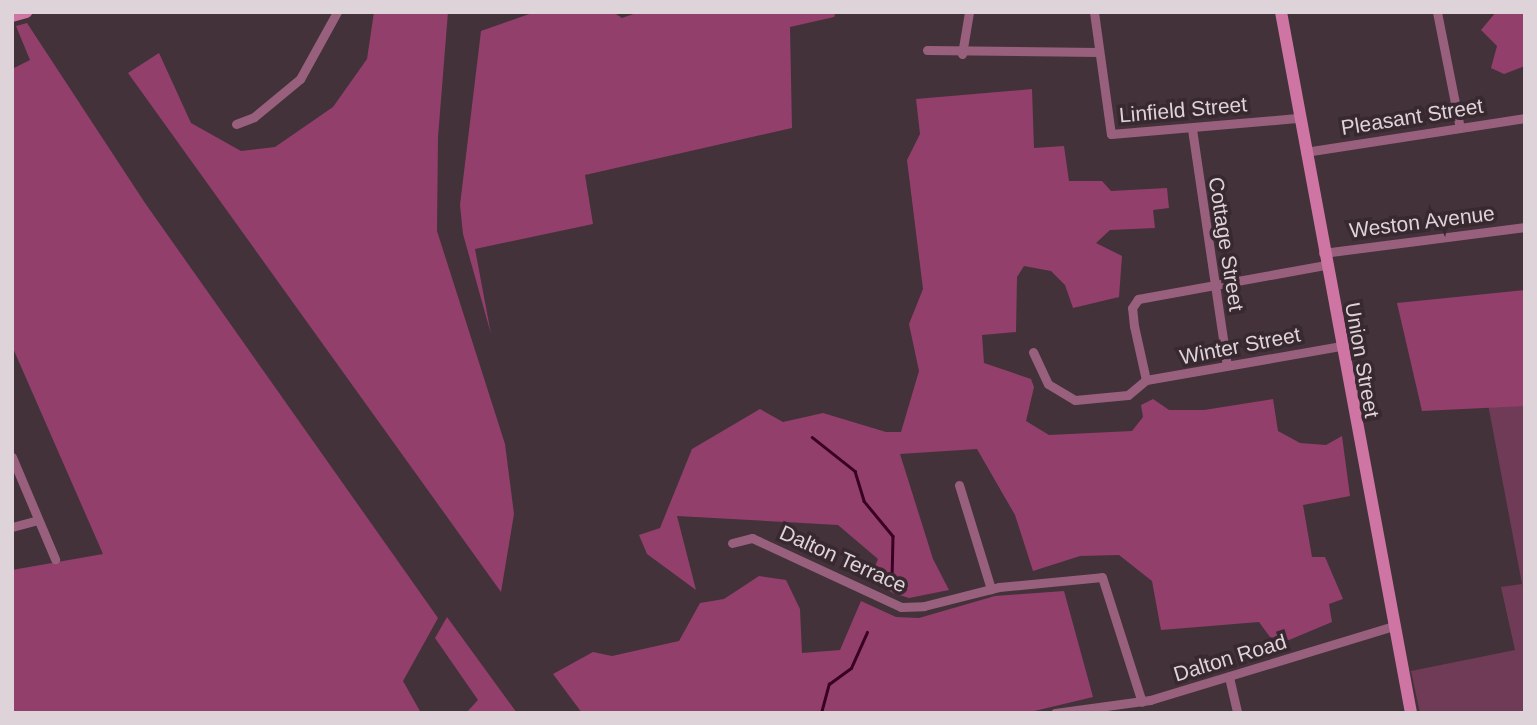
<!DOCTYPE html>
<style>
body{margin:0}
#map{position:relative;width:1537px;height:725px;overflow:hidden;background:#43323a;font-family:Helvetica,sans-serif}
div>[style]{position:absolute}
.green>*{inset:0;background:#703b57}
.forest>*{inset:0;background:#923f6c}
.stream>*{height:2.5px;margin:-1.25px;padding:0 1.25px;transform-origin:1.25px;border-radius:1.25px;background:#3a0024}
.street>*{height:9px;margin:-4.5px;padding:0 4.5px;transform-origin:4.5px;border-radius:4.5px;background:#99607d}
.secondary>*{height:12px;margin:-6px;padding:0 6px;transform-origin:6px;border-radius:6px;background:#cf75a4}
span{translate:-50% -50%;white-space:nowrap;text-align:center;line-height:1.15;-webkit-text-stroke:7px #382830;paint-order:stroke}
.street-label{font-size:21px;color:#ded3d8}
.frame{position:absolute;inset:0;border:14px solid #ded3d8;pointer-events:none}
</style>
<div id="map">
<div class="green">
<div style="clip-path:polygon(1525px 308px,1525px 713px,1420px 713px,1411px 671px,1515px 650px,1501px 587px,1522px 584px,1471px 314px)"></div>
</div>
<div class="forest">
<div style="clip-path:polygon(374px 12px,448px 12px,438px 137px,437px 231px,505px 444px,514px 514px,501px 592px,128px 73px,159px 53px,191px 123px,241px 151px,275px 147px,333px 107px,367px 59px)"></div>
<div style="clip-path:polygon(535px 12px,613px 12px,622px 18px,639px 12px,836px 12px,834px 17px,790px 27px,792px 128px,585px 175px,593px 224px,475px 249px,491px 334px,463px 234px,460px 205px,481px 31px)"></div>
<div style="clip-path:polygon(1496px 12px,1525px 12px,1525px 66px,1504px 74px,1491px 68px,1497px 46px,1481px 30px)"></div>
<div style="clip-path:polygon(27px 23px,145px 203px,438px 618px,403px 681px,421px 713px,12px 713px,12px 570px,103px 554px,12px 346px,12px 69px,30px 60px,16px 26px)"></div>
<div style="clip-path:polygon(1032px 89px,1034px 148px,1064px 146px,1069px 181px,1102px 181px,1111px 191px,1167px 188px,1169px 208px,1153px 210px,1155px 228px,1110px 230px,1096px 243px,1122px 256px,1119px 297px,1073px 308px,1065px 285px,1051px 271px,1024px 266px,1017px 277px,1016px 332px,982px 335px,984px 363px,1031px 379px,1034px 387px,1026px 421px,1049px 435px,1132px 431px,1143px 417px,1141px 405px,1153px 399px,1169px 410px,1204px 410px,1273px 399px,1278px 431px,1300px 443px,1326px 445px,1342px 436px,1350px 496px,1303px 505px,1312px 557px,1325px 557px,1343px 599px,1329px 604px,1332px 622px,1289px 640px,1270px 637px,1259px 622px,1161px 630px,1152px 581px,1119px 555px,1080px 556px,1033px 571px,1015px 515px,977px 449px,900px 454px,933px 559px,949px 590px,909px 598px,893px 593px,870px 579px,878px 559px,838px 525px,677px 516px,696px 590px,647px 554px,639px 535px,660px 528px,692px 449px,760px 409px,783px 422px,823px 413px,886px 432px,901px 432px,919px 371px,909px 324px,923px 289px,907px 160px,920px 134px,916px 99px)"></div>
<div style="clip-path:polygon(1525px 290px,1525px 406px,1422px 411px,1397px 303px)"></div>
<div style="clip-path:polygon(759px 576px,786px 580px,800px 609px,802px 653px,840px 650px,861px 601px,896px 617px,919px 618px,995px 596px,1064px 591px,1093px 697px,1026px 713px,582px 713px,553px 674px,593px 652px,612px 656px,679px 641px,700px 603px,724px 599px)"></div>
<div style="clip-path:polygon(447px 617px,517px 713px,466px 713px,478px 700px,435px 638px)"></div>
</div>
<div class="stream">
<div style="left:812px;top:437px;width:55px;rotate:38.3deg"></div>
<div style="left:855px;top:471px;width:31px;rotate:73deg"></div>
<div style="left:864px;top:501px;width:45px;rotate:50.4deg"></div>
<div style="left:893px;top:536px;width:43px;rotate:91.3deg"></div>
<div style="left:892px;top:579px;width:9px;rotate:139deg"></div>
<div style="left:821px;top:713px;width:30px;rotate:-75deg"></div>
<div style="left:829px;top:684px;width:27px;rotate:-36deg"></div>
<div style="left:851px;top:668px;width:39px;rotate:-66deg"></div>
</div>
<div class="street">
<div style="left:1094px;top:12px;width:123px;rotate:82.1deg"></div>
<div style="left:1111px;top:134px;width:189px;rotate:-4.9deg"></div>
<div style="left:1437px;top:12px;width:118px;rotate:78.8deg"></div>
<div style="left:927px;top:50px;width:172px;rotate:0.7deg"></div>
<div style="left:962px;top:54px;width:43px;rotate:-80.5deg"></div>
<div style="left:236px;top:124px;width:19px;rotate:-21deg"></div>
<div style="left:254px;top:117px;width:60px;rotate:-39.6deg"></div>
<div style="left:300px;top:79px;width:77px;rotate:-61.1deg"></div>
<div style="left:1192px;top:129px;width:239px;rotate:81.6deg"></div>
<div style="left:1305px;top:152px;width:223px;rotate:-8.8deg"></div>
<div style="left:1323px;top:253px;width:204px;rotate:-7.3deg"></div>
<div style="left:1033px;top:352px;width:35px;rotate:65deg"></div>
<div style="left:1048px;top:384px;width:31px;rotate:31deg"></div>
<div style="left:1075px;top:400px;width:53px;rotate:-5.4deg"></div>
<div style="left:1128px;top:395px;width:23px;rotate:-40deg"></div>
<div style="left:1146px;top:380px;width:55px;rotate:-102.5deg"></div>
<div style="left:1134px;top:326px;width:18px;rotate:-96deg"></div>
<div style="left:1132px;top:308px;width:11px;rotate:-56deg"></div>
<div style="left:1138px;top:299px;width:191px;rotate:-10.3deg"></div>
<div style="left:1146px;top:380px;width:197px;rotate:-9.9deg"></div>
<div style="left:12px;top:457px;width:111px;rotate:67.1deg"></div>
<div style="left:959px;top:485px;width:109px;rotate:72.9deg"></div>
<div style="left:12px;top:527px;width:27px;rotate:-15deg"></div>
<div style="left:732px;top:543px;width:21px;rotate:-14deg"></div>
<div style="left:752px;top:538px;width:164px;rotate:24.8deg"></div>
<div style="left:901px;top:607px;width:23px;rotate:-2deg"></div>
<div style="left:924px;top:606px;width:77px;rotate:-14.2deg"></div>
<div style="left:999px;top:587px;width:103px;rotate:-5.5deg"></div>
<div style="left:1102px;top:577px;width:131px;rotate:72.3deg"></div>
<div style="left:1229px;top:677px;width:37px;rotate:77deg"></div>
<div style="left:1055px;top:713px;width:96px;rotate:-7.8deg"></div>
<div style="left:1150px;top:700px;width:252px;rotate:-16.9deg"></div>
</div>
<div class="secondary">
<div style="left:1281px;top:12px;width:713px;rotate:79.49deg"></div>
<div style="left:12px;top:16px;width:15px;rotate:-16deg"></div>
</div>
<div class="street-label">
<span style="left:1183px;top:110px;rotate:-5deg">Linfield Street</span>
<span style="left:1412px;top:117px;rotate:-9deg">Pleasant Street</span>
<span style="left:1422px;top:222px;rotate:-7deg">Weston Avenue</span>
<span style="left:1226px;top:244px;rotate:81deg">Cottage Street</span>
<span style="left:1240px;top:346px;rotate:-11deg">Winter Street</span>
<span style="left:1362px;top:360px;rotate:80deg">Union Street</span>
<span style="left:843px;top:559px;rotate:24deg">Dalton Terrace</span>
<span style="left:1230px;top:658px;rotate:-17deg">Dalton Road</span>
</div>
<div class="frame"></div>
</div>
